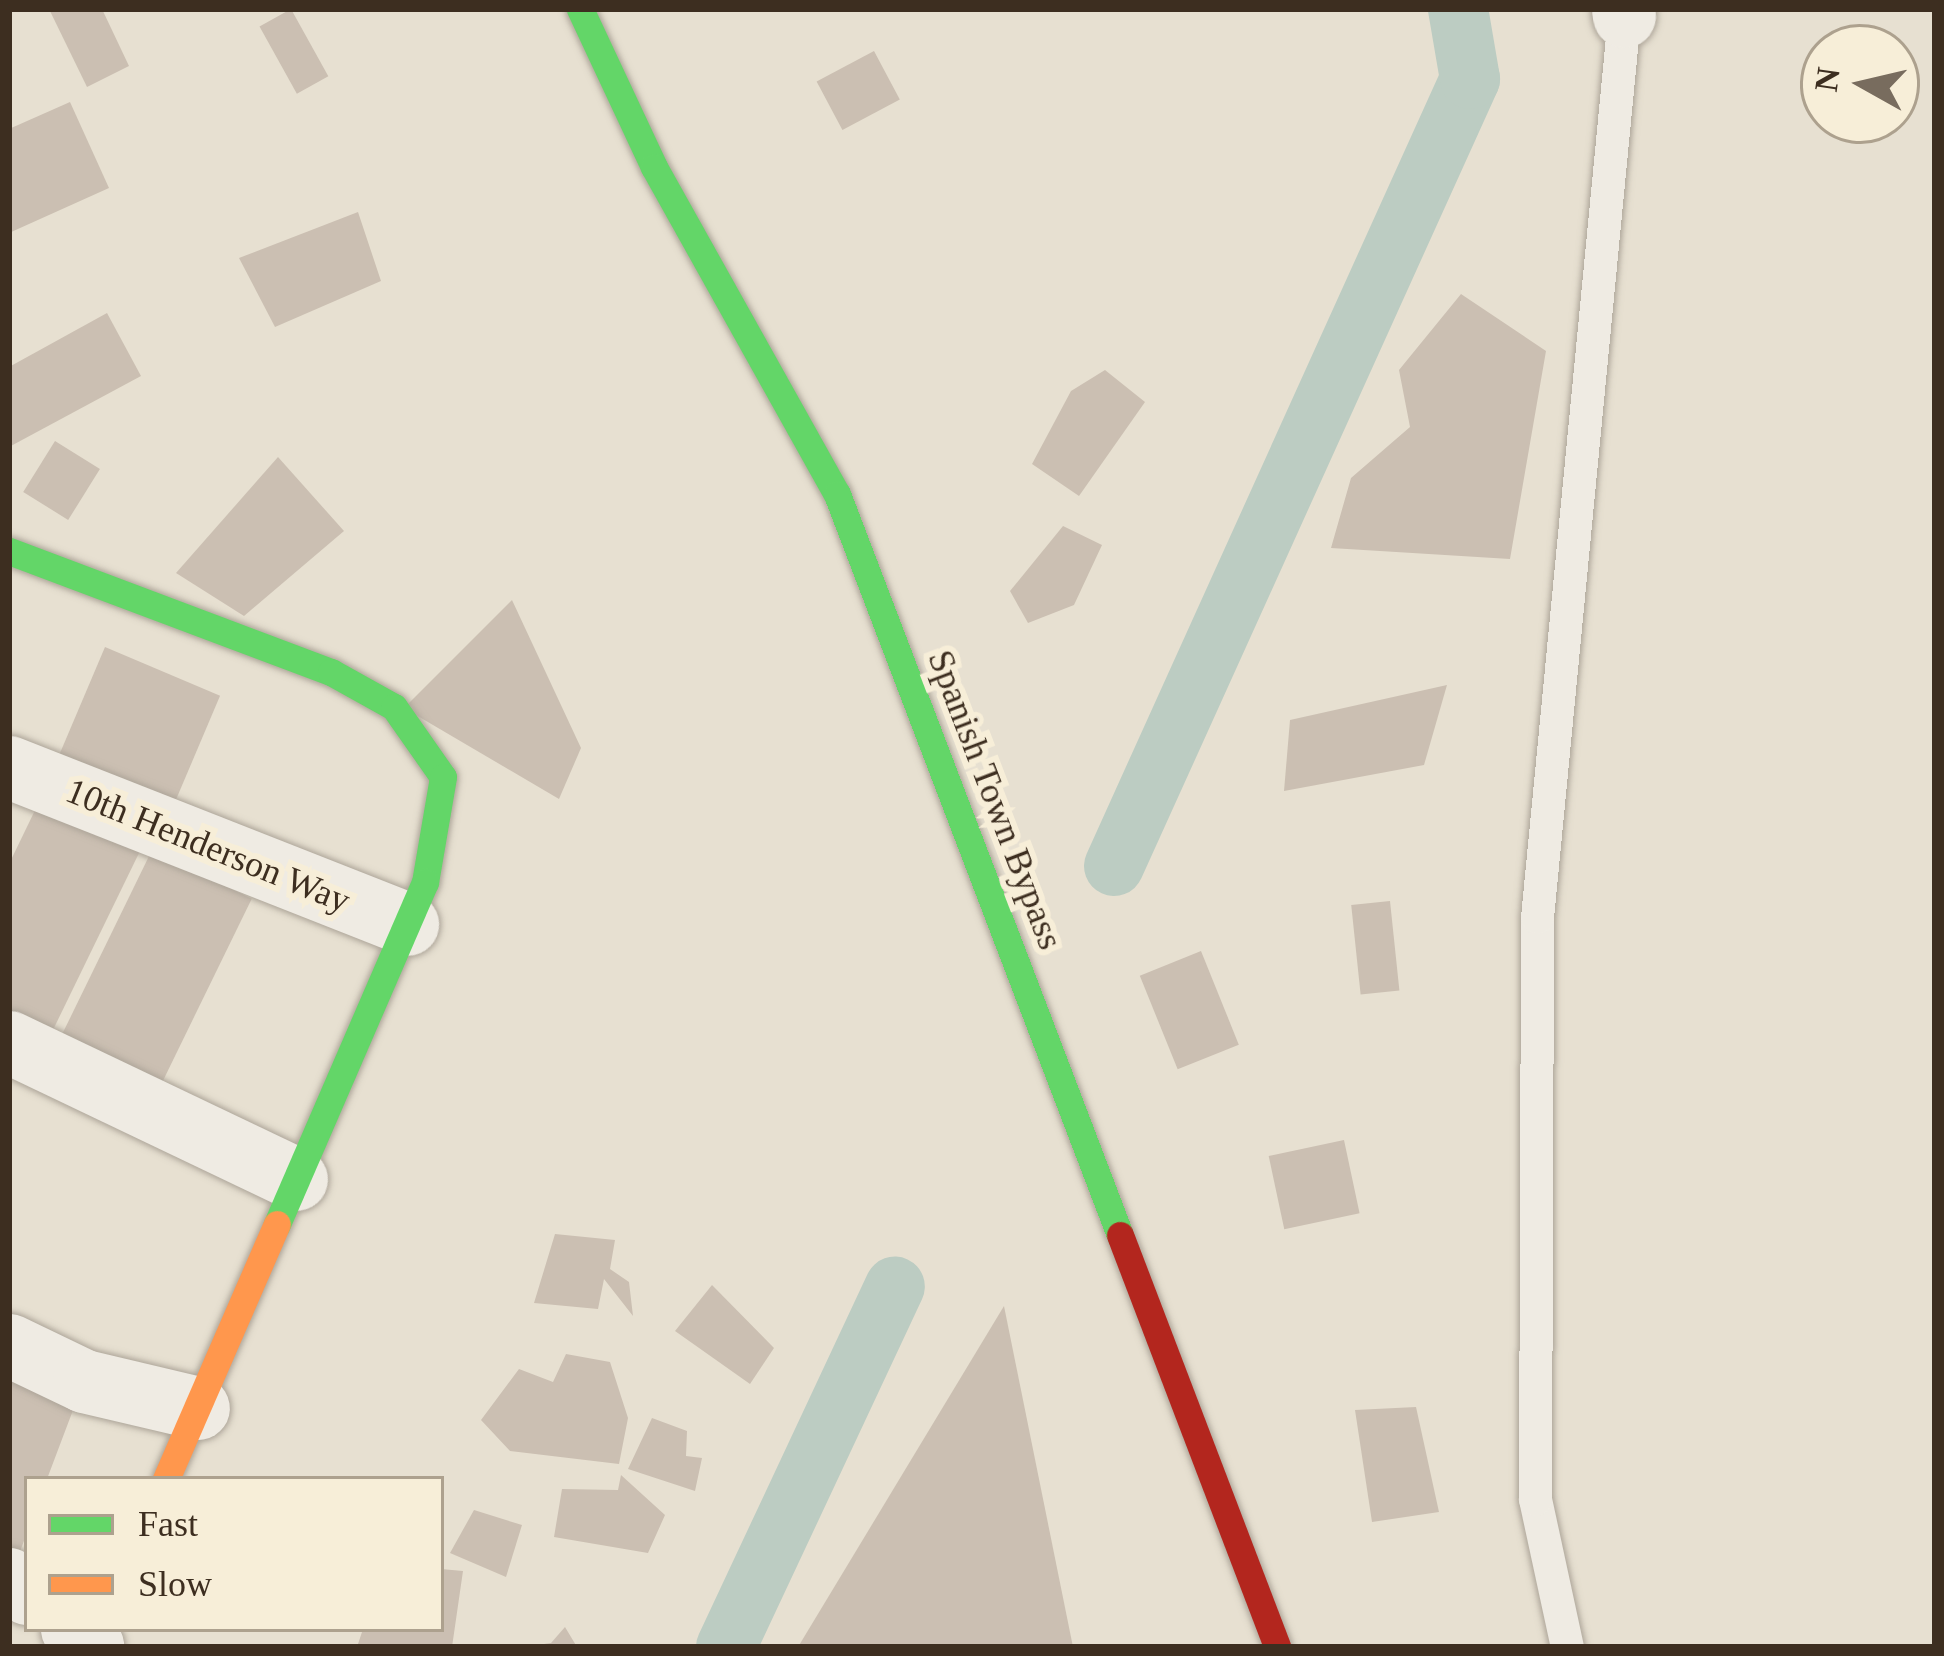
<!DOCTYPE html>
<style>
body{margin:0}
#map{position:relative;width:1944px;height:1656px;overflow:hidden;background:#e7e0d1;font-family:"Times New Roman",serif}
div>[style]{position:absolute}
.canal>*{height:60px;margin:-30px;padding:0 30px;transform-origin:30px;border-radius:30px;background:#bcccc2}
.building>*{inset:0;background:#cbbfb2;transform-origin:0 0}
.roads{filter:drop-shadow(0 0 3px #ada599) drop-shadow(0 0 3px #ada599)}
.lane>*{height:33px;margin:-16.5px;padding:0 16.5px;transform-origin:16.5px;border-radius:16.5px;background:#efebe3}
.street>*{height:63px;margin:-31.5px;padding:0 31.5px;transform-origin:31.5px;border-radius:31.5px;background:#efebe3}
.fast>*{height:27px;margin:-13.5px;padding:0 13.5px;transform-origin:13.5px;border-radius:13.5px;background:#63d668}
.slow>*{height:27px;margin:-13.5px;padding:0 13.5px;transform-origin:13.5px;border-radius:13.5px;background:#ff974d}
.jam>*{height:27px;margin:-13.5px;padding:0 13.5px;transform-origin:13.5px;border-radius:13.5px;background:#b3261e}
span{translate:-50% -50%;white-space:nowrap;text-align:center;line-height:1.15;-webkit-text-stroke:12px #f7eed8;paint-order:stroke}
.street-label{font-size:36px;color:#3d2e20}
.frame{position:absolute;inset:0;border:12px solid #3d2e20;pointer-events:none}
.legend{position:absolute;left:24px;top:1476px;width:420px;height:156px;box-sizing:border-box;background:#f7eed8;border:3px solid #ada18e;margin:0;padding:15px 21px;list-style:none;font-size:36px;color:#3d2e20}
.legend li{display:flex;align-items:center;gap:24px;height:60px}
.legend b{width:60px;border:3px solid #ada18e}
.north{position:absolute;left:1800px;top:24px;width:120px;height:120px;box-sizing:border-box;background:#f7eed8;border:3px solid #ada18e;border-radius:50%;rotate:278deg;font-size:33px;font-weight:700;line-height:48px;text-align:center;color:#3d2e20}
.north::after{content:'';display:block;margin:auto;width:42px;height:54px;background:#786c5e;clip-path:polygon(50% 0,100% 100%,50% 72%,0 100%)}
</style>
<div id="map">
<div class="canal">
<div style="left:1114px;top:866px;width:864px;rotate:-65.66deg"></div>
<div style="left:1470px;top:79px;width:71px;rotate:-99.7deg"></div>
<div style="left:726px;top:1647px;width:398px;rotate:-64.9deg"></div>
</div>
<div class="building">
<div style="clip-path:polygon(49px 9px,102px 9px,129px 66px,87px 87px)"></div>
<div style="left:291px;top:9px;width:77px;height:36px;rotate:61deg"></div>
<div style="left:874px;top:51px;width:55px;height:65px;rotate:62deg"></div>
<div style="clip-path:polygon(70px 102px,109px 188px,9px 233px,9px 129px)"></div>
<div style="clip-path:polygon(358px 212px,381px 281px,275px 327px,239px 258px)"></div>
<div style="clip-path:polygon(1461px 294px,1546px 351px,1510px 559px,1331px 548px,1351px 478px,1410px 427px,1399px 370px)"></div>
<div style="clip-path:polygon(107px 313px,141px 376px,9px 447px,9px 367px)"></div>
<div style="clip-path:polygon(1105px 370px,1145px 402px,1079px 496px,1032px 464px,1071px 391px)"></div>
<div style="left:55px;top:441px;width:53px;height:60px;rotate:32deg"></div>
<div style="clip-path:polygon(278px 457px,344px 531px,244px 616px,176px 573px)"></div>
<div style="clip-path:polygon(1063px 526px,1102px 545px,1074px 605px,1028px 623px,1010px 591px)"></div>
<div style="clip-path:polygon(512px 600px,581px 748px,559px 799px,404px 708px)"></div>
<div style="left:105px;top:647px;width:125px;height:117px;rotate:23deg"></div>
<div style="clip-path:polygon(1447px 685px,1424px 765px,1284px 791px,1290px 720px)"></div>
<div style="clip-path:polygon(39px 802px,140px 851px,52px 1032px,9px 1011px,9px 864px)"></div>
<div style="left:152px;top:850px;width:111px;height:207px;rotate:26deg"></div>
<div style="left:1390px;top:901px;width:90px;height:39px;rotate:84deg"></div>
<div style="left:1201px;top:951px;width:101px;height:66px;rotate:68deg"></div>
<div style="left:1344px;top:1140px;width:75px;height:77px;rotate:78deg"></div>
<div style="clip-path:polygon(555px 1234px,615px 1240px,610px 1269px,629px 1282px,633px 1316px,604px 1279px,598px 1309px,534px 1303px)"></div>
<div style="clip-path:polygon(712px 1285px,774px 1348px,750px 1384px,675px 1331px)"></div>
<div style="clip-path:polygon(1004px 1306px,1073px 1647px,798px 1647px)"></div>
<div style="clip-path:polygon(9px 1352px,84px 1381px,47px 1479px,27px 1479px,27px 1533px,9px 1580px)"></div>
<div style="clip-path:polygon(566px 1354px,610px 1362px,628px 1418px,619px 1464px,510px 1451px,481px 1420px,519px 1369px,553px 1382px)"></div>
<div style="clip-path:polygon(1416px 1407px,1439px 1512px,1372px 1522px,1355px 1410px)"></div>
<div style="clip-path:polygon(652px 1418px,687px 1431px,686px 1456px,702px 1458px,695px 1491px,628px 1469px)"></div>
<div style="clip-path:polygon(621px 1475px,665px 1515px,648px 1553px,554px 1537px,562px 1489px,618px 1490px)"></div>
<div style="clip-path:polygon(474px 1510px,522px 1525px,506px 1577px,450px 1553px)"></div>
<div style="clip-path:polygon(441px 1569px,463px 1571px,452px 1647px,357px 1647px,363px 1629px,441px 1629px)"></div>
<div style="clip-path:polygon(565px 1627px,577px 1647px,523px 1647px,551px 1643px)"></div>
</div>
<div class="roads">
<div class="lane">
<div style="left:1567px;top:1647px;width:151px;rotate:-102.2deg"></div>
<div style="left:1535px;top:1499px;width:582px;rotate:-89.8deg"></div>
<div style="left:1537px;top:917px;width:905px;rotate:-84.48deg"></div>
</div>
<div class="street">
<div style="left:1623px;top:9px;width:7px;rotate:82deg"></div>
<div style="left:9px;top:767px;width:428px;rotate:21.5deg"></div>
<div style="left:9px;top:1042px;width:318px;rotate:25.5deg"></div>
<div style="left:9px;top:1345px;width:83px;rotate:25.6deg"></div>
<div style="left:84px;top:1381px;width:117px;rotate:13.3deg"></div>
<div style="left:9px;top:1579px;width:23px;rotate:38deg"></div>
<div style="left:72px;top:1629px;width:26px;rotate:39deg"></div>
</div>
<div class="fast">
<div style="left:580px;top:9px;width:174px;rotate:64.9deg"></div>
<div style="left:654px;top:167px;width:375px;rotate:60.8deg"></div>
<div style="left:837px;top:494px;width:793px;rotate:69.1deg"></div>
<div style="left:9px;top:551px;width:344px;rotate:20.6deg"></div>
<div style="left:331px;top:672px;width:72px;rotate:29.1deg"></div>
<div style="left:394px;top:707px;width:85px;rotate:55deg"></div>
<div style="left:443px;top:777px;width:107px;rotate:99.7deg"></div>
<div style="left:425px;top:882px;width:373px;rotate:113.4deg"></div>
</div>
<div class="slow">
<div style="left:166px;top:1479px;width:278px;rotate:-66.5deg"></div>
</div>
<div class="jam">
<div style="left:1120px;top:1235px;width:441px;rotate:69.1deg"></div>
</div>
</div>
<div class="street-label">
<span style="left:995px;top:800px;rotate:69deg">Spanish Town Bypass</span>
<span style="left:208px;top:846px;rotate:22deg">10th Henderson Way</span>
</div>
<div class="frame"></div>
<ul class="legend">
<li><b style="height:15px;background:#63d668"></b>Fast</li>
<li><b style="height:15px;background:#ff974d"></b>Slow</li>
</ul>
<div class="north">N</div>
</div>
